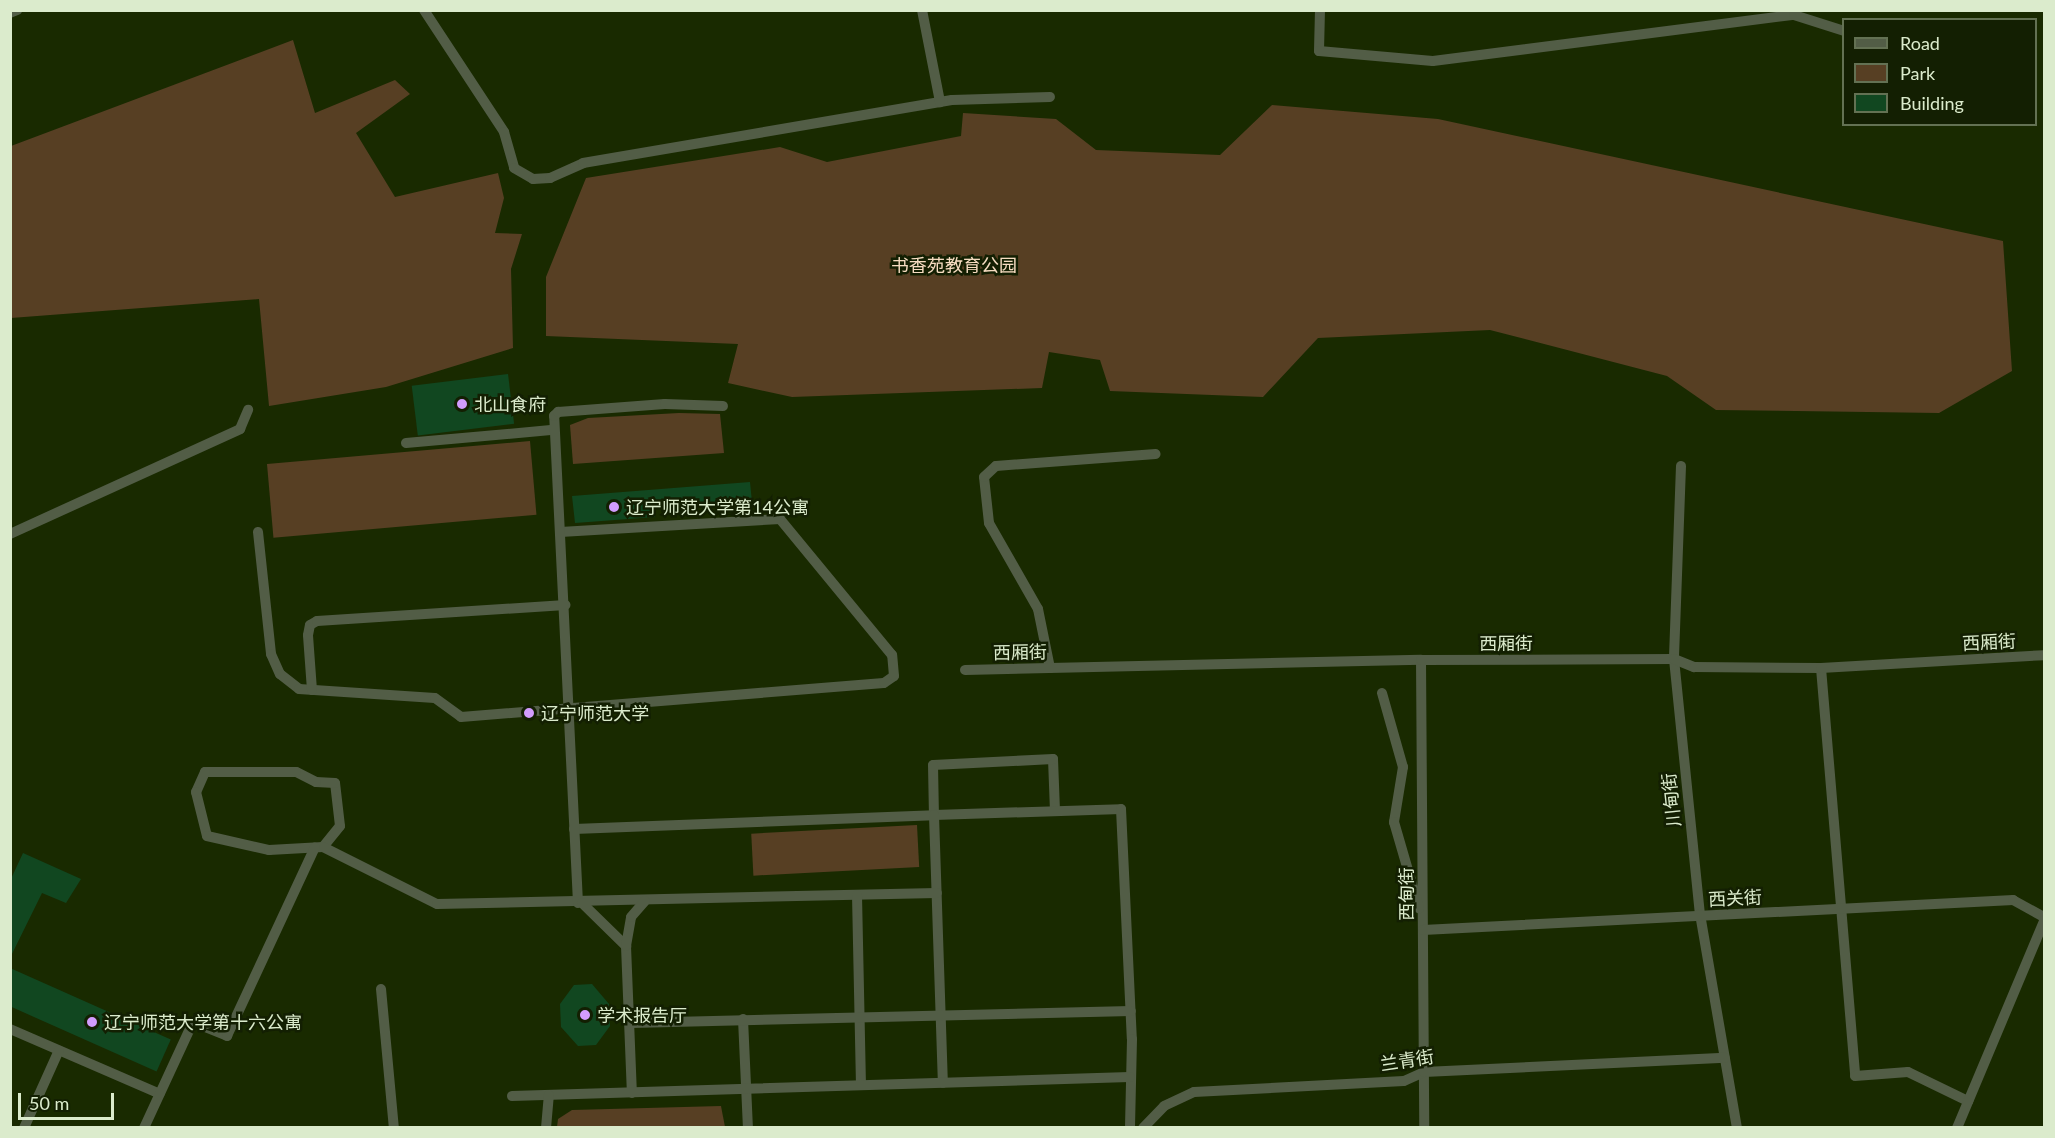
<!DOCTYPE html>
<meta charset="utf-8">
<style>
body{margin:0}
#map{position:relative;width:2055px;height:1138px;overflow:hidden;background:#192a00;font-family:Lato,"Noto Sans SC",sans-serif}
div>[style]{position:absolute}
.green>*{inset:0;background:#573f23;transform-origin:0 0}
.building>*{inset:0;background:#114720;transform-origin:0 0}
.minor>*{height:10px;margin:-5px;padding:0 5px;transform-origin:5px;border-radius:5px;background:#525d46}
.dots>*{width:16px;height:16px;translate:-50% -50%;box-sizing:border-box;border:3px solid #131f02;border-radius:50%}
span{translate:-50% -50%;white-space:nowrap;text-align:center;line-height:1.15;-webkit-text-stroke:5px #131f02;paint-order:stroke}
.park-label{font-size:18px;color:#f6dcc1}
.poi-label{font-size:18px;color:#dbebcc}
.left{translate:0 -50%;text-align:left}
.street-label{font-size:18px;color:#dbebcc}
.frame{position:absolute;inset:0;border:12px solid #dbebcc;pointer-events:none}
.legend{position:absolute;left:1842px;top:18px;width:195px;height:108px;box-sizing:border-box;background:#131f02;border:2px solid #637153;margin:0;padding:8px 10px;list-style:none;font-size:18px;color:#dbebcc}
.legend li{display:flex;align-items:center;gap:12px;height:30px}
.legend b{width:30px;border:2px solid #637153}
.scale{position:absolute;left:18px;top:1093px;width:96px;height:27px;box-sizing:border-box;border:3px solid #dbebcc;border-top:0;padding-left:8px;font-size:18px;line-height:21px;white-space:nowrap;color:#dbebcc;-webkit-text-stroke:4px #131f02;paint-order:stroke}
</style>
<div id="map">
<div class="green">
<div style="clip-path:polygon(293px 40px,315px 113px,395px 80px,410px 94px,356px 133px,395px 197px,498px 173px,504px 198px,495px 233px,522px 234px,511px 269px,513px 348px,386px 387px,269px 406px,259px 299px,11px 318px,11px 146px)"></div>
<div style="clip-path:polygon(1272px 105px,1438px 119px,2003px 241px,2012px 371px,1939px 413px,1716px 410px,1667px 376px,1490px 330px,1318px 338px,1263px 397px,1110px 391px,1100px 360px,1049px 352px,1042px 388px,792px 397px,728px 383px,738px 344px,546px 336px,546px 277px,586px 178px,780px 147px,827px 162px,961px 136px,963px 113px,1056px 119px,1096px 150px,1220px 155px)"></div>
<div style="clip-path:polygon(679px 413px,720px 414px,724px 453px,573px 464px,570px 425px,588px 418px)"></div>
<div style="left:530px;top:441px;width:74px;height:264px;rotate:85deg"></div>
<div style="left:917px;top:825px;width:42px;height:166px;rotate:87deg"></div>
<div style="clip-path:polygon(721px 1106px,725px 1127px,557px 1127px,558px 1119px,572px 1110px)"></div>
</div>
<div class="building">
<div style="left:508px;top:374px;width:50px;height:97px;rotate:83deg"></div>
<div style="clip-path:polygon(750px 482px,752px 502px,654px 507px,655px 517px,575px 523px,572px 496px)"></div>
<div style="clip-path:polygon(23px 853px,81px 879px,66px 903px,42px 893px,10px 958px,10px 881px)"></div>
<div style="left:10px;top:968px;width:176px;height:35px;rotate:24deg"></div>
<div style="clip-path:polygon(592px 984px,609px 1004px,610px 1026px,596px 1045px,578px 1046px,561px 1027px,560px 1004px,574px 985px)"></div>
</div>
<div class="minor">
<div style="left:424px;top:10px;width:146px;rotate:56.7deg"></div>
<div style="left:504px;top:132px;width:37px;rotate:74deg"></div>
<div style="left:514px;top:168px;width:22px;rotate:30deg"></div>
<div style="left:533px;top:179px;width:17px;rotate:-3deg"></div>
<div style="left:550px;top:178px;width:36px;rotate:-24deg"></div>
<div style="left:583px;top:163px;width:374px;rotate:-9.7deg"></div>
<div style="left:952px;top:100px;width:98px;rotate:-1.8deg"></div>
<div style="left:922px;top:10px;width:94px;rotate:78.9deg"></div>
<div style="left:1320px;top:10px;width:41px;rotate:91.4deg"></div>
<div style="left:1319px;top:51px;width:114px;rotate:5deg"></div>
<div style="left:1433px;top:61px;width:364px;rotate:-7.3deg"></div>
<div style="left:1794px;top:15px;width:52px;rotate:17.7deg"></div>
<div style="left:10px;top:13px;width:8px;rotate:-23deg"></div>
<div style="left:406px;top:443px;width:148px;rotate:-5.1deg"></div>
<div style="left:1681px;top:466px;width:193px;rotate:92.1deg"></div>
<div style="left:1674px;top:659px;width:256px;rotate:84.2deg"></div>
<div style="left:1700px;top:914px;width:217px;rotate:80.2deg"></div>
<div style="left:258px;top:532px;width:123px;rotate:83.9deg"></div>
<div style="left:271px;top:654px;width:22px;rotate:66deg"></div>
<div style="left:280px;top:674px;width:24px;rotate:38deg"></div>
<div style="left:299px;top:689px;width:136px;rotate:3.8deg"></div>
<div style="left:435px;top:698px;width:32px;rotate:36deg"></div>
<div style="left:461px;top:717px;width:424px;rotate:-4.6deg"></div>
<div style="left:884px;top:683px;width:12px;rotate:-35deg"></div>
<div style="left:894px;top:676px;width:21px;rotate:-95deg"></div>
<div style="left:892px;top:655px;width:176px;rotate:-129.5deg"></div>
<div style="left:780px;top:519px;width:220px;rotate:176.6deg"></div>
<div style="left:10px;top:534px;width:253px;rotate:-24.5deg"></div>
<div style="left:240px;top:429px;width:21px;rotate:-67deg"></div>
<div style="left:1421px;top:660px;width:468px;rotate:89.6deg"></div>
<div style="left:1050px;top:668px;width:60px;rotate:-101.5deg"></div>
<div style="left:1038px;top:609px;width:99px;rotate:-119.7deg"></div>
<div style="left:989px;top:523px;width:46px;rotate:-96.2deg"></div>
<div style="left:984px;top:477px;width:16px;rotate:-43deg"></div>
<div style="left:996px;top:466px;width:160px;rotate:-4.3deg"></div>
<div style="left:1821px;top:668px;width:409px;rotate:85.2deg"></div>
<div style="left:1855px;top:1076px;width:53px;rotate:-4.3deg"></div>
<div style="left:1908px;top:1072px;width:67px;rotate:25.8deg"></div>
<div style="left:965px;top:670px;width:456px;rotate:-1.3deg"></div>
<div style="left:1421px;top:660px;width:253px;rotate:-0.2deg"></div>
<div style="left:1674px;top:659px;width:22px;rotate:22deg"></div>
<div style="left:1694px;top:667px;width:127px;rotate:0.5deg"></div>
<div style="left:1821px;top:668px;width:223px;rotate:-3.3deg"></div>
<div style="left:312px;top:690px;width:55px;rotate:-94.2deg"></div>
<div style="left:308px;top:635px;width:10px;rotate:-79deg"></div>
<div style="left:310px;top:625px;width:8px;rotate:-30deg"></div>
<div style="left:317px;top:621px;width:249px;rotate:-3.7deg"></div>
<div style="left:1382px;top:693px;width:77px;rotate:74.2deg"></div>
<div style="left:1403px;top:767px;width:56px;rotate:99.3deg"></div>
<div style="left:1394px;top:822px;width:90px;rotate:73.8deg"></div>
<div style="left:1055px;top:811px;width:52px;rotate:-92.2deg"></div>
<div style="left:1053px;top:759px;width:120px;rotate:177.1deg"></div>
<div style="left:933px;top:765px;width:50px;rotate:88.9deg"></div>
<div style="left:934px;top:815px;width:187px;rotate:-1.8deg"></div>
<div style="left:1121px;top:809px;width:230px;rotate:87.3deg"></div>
<div style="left:1132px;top:1039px;width:89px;rotate:91.3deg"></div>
<div style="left:574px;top:829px;width:360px;rotate:-2.2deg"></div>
<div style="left:934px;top:815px;width:268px;rotate:88.1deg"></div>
<div style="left:323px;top:847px;width:27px;rotate:-51deg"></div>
<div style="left:340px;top:826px;width:43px;rotate:-96.6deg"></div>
<div style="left:335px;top:783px;width:19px;rotate:-177deg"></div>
<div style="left:316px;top:782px;width:22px;rotate:-153deg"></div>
<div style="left:296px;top:772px;width:91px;rotate:180deg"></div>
<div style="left:205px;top:772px;width:22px;rotate:114deg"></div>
<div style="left:196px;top:792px;width:45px;rotate:76deg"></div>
<div style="left:207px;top:836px;width:64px;rotate:12.7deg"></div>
<div style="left:269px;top:850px;width:54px;rotate:-3.2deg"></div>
<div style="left:323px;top:847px;width:127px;rotate:26.6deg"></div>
<div style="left:437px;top:904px;width:500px;rotate:-1.26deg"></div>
<div style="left:857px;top:895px;width:189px;rotate:88.8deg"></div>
<div style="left:578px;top:903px;width:488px;rotate:-92.8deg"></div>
<div style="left:554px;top:416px;width:6px;rotate:-45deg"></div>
<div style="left:558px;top:412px;width:107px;rotate:-4.3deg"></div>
<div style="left:665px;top:404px;width:58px;rotate:2deg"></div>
<div style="left:582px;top:903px;width:62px;rotate:44.3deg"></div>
<div style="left:626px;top:946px;width:147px;rotate:87.7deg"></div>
<div style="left:1423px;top:930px;width:591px;rotate:-2.91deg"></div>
<div style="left:2013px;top:900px;width:35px;rotate:29deg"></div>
<div style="left:626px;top:946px;width:29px;rotate:-80deg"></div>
<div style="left:631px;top:917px;width:21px;rotate:-49deg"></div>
<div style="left:381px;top:989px;width:140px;rotate:84.7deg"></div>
<div style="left:743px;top:1019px;width:109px;rotate:87.4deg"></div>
<div style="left:631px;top:1023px;width:500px;rotate:-1.37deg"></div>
<div style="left:10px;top:1029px;width:163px;rotate:23.4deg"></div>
<div style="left:512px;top:1096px;width:618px;rotate:-1.76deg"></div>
<div style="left:24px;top:1128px;width:85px;rotate:-65.8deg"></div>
<div style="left:144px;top:1128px;width:117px;rotate:-65.2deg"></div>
<div style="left:193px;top:1022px;width:37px;rotate:22deg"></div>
<div style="left:227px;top:1036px;width:208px;rotate:-65deg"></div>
<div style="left:546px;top:1128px;width:33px;rotate:-85deg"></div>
<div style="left:1143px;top:1128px;width:30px;rotate:-46deg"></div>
<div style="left:1164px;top:1106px;width:33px;rotate:-25deg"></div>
<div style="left:1194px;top:1092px;width:210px;rotate:-3deg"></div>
<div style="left:1404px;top:1081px;width:22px;rotate:-24deg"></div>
<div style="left:1424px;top:1072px;width:301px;rotate:-2.7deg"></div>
<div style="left:1957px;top:1128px;width:225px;rotate:-67.2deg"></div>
</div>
<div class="dots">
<div style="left:462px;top:404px;background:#d29cfd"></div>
<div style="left:614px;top:507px;background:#d29cfd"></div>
<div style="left:529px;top:713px;background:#d29cfd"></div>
<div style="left:585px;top:1015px;background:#d29cfd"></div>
<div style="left:92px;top:1022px;background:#d29cfd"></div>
</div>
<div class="park-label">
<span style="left:954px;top:265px">书香苑教育公园</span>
</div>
<div class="poi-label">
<span class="left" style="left:474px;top:404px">北山食府</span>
<span class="left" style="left:626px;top:507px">辽宁师范大学第14公寓</span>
<span class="left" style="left:541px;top:713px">辽宁师范大学</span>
<span class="left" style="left:597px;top:1015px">学术报告厅</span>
<span class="left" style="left:104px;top:1022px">辽宁师范大学第十六公寓</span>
</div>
<div class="street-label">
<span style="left:1989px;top:642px;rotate:-3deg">西厢街</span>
<span style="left:1506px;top:643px">西厢街</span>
<span style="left:1020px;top:652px;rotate:-1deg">西厢街</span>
<span style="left:1671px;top:800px;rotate:-96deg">川甸街</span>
<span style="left:1406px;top:894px;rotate:-90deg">西甸街</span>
<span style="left:1735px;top:898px;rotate:-3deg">西关街</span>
<span style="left:1407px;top:1060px;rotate:-9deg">兰青街</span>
</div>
<div class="frame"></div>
<ul class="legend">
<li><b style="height:8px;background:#525d46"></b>Road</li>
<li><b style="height:16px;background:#573f23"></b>Park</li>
<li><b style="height:16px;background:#114720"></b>Building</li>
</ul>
<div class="scale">50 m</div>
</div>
